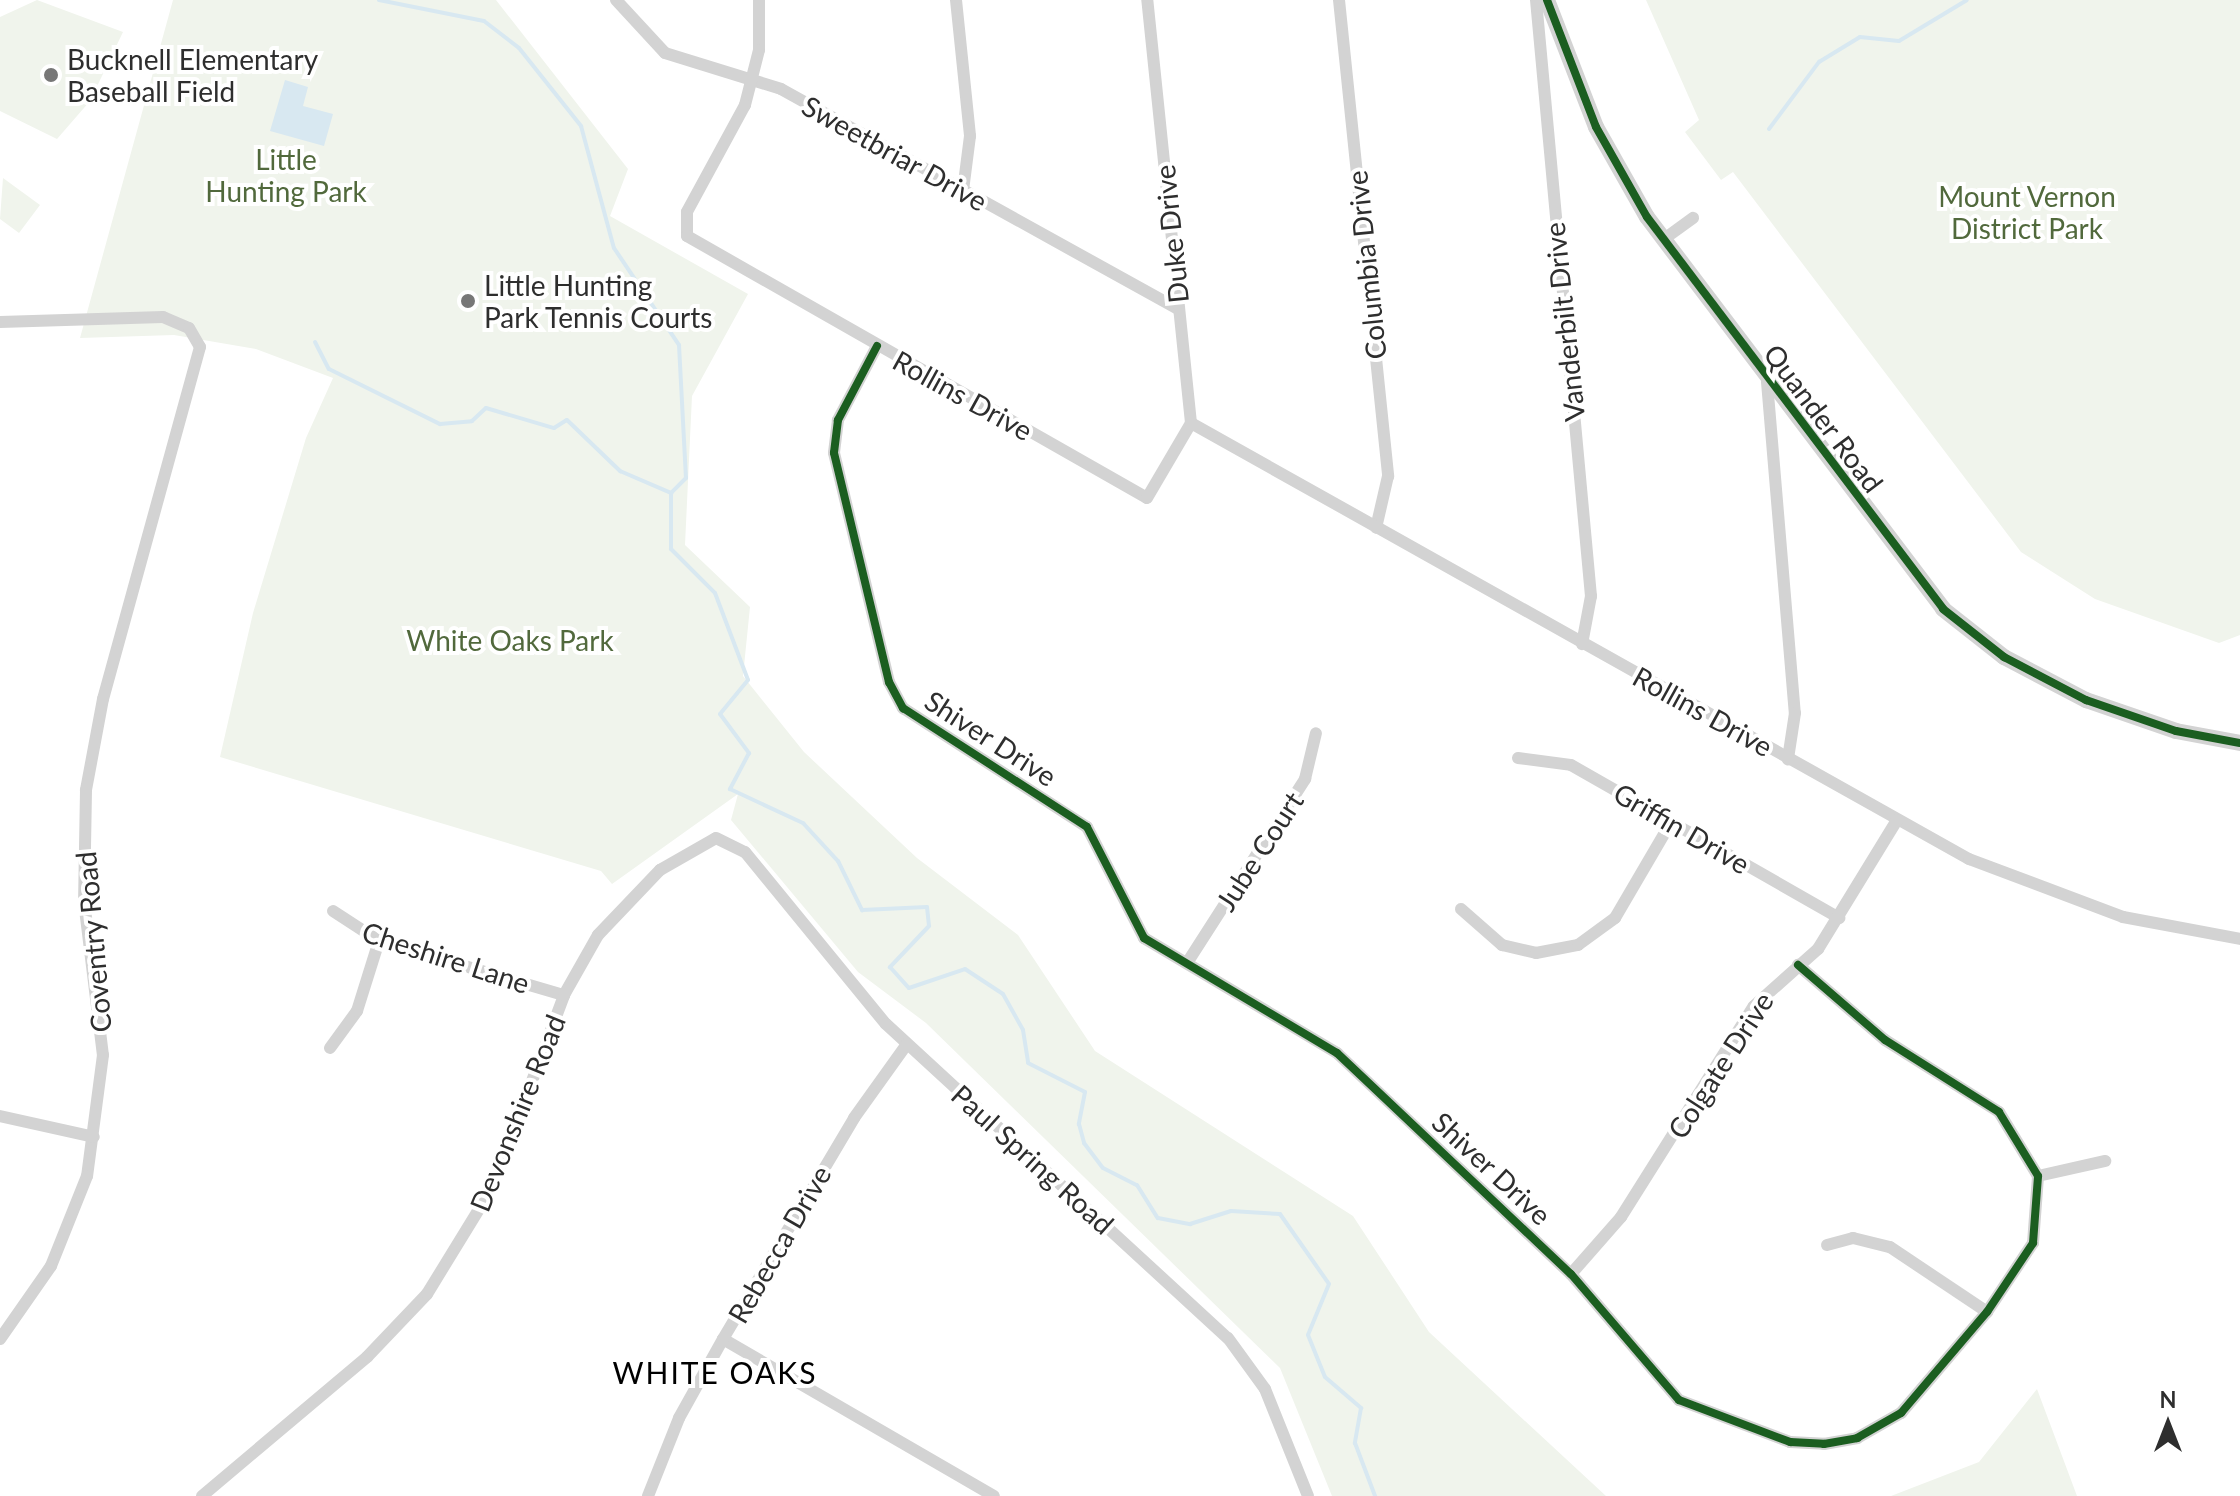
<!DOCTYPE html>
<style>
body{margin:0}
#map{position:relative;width:2240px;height:1496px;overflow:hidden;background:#fff;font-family:Lato,sans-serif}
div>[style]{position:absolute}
.green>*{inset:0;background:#f0f4ec}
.water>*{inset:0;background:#d8e8f1}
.stream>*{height:4px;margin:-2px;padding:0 2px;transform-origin:2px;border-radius:2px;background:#d8e8f1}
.minor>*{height:12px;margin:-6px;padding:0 6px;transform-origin:6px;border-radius:6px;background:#d3d3d3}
.tertiary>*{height:16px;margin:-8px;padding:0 8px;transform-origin:8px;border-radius:8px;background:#d3d3d3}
.cycleway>*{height:8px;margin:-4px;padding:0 4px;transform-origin:4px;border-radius:4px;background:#1b5e20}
.dots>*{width:22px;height:22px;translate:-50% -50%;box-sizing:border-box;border:4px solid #fff;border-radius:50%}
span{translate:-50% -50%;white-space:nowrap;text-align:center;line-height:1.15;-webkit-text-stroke:8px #fff;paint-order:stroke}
.poi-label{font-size:28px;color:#2e2e2e}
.left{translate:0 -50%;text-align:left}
.street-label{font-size:28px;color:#2e2e2e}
.park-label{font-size:28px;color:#51693c}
.neighbourhood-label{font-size:30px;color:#000;letter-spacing:2px}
.north{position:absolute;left:2128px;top:1384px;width:80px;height:80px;-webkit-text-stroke:6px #fff;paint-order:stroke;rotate:0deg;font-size:22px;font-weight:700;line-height:32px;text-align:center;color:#2e2e2e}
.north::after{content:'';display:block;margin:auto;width:28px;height:36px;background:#2e2e2e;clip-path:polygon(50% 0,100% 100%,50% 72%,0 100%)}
</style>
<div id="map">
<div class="green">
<div style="clip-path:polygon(37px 0,123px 32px,90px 101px,57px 139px,0 111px,0 17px)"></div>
<div style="clip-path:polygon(173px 0,496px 0,628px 169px,610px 216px,748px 294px,692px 396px,685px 545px,750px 607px,743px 676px,804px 752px,917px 858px,1018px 935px,1095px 1051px,1353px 1216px,1429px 1332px,1606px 1496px,1332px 1496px,1280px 1368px,926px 1023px,858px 972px,731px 820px,738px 794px,612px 884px,601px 871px,220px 757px,253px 613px,306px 438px,333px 378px,256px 349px,174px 335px,80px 338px)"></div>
<div style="clip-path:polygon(1646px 0,2240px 0,2240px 635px,2219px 643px,2095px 599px,2021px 552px,1733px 172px,1721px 180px,1685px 132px,1699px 120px)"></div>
<div style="clip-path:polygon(3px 178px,40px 205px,19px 233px,0 219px)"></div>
<div style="clip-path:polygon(2037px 1389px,2077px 1496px,1891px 1496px,1979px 1462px)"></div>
</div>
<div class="water">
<div style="clip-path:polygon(285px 80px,308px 87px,303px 106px,333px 114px,324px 146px,270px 131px)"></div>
</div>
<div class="stream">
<div style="left:379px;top:0;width:107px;rotate:11.3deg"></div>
<div style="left:484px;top:21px;width:44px;rotate:37.6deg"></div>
<div style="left:519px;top:48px;width:100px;rotate:51.5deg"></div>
<div style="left:581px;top:126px;width:126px;rotate:74.9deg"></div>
<div style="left:614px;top:248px;width:117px;rotate:56.2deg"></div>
<div style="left:679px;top:345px;width:133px;rotate:87deg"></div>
<div style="left:686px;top:478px;width:21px;rotate:135deg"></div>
<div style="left:671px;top:493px;width:56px;rotate:90deg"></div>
<div style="left:671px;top:549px;width:62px;rotate:45deg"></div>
<div style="left:715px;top:593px;width:93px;rotate:69.2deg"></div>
<div style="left:748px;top:680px;width:44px;rotate:129.5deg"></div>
<div style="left:720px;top:714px;width:49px;rotate:53.4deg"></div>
<div style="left:749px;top:753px;width:41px;rotate:117.8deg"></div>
<div style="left:730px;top:789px;width:81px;rotate:25deg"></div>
<div style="left:803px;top:823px;width:52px;rotate:47.4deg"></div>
<div style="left:838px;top:861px;width:55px;rotate:63.9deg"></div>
<div style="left:862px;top:910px;width:65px;rotate:-2.6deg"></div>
<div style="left:927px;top:907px;width:19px;rotate:84deg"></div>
<div style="left:929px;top:926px;width:57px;rotate:133.6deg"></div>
<div style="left:890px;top:967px;width:28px;rotate:48deg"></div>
<div style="left:909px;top:988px;width:59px;rotate:-18.7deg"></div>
<div style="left:965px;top:969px;width:45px;rotate:33.3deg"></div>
<div style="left:1003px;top:994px;width:41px;rotate:60.9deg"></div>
<div style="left:1023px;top:1030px;width:33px;rotate:81deg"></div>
<div style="left:1028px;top:1063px;width:64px;rotate:27deg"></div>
<div style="left:1085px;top:1092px;width:33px;rotate:101deg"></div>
<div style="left:1079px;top:1124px;width:20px;rotate:75deg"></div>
<div style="left:1084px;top:1143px;width:31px;rotate:53deg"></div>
<div style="left:1103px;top:1168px;width:38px;rotate:27deg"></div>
<div style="left:1137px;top:1185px;width:39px;rotate:58deg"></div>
<div style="left:1158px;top:1218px;width:33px;rotate:11deg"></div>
<div style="left:1190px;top:1224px;width:43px;rotate:-17.6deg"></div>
<div style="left:1231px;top:1211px;width:49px;rotate:3.5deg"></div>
<div style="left:1280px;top:1214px;width:85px;rotate:55deg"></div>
<div style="left:1329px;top:1284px;width:55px;rotate:112.4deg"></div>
<div style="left:1308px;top:1335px;width:45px;rotate:68deg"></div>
<div style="left:1325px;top:1377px;width:48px;rotate:40.7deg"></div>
<div style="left:1361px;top:1408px;width:36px;rotate:100deg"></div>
<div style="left:1355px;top:1443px;width:57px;rotate:69.3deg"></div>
<div style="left:1769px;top:129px;width:84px;rotate:-53.3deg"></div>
<div style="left:1819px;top:62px;width:48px;rotate:-31.4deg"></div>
<div style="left:1860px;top:37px;width:39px;rotate:6deg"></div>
<div style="left:1899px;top:41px;width:79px;rotate:-31.1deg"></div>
<div style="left:315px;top:342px;width:30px;rotate:63deg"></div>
<div style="left:329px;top:369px;width:124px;rotate:26.4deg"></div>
<div style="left:440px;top:424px;width:32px;rotate:-5deg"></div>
<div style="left:472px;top:421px;width:19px;rotate:-43deg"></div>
<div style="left:486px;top:408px;width:71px;rotate:16.4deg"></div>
<div style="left:554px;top:428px;width:15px;rotate:-32deg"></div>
<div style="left:567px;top:420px;width:74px;rotate:43.9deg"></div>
<div style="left:620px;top:471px;width:56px;rotate:23.3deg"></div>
</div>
<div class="minor">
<div style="left:616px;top:0;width:72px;rotate:47.2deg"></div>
<div style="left:665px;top:53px;width:121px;rotate:17.2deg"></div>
<div style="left:781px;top:89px;width:455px;rotate:29deg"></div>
<div style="left:759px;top:0;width:50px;rotate:90deg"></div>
<div style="left:759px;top:50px;width:57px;rotate:104.3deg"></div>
<div style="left:745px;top:105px;width:122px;rotate:118.5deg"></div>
<div style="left:687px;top:212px;width:24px;rotate:90deg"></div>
<div style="left:687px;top:236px;width:529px;rotate:29.66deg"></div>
<div style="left:1147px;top:498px;width:87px;rotate:-59.6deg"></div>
<div style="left:1191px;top:423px;width:425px;rotate:-95.9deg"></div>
<div style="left:956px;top:0;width:137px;rotate:84.1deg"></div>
<div style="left:970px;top:136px;width:55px;rotate:97.3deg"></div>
<div style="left:1339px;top:0;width:479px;rotate:84.1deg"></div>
<div style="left:1388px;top:476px;width:53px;rotate:103deg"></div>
<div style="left:1536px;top:0;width:599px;rotate:84.73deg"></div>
<div style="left:1591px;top:596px;width:49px;rotate:100.6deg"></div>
<div style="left:1664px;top:239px;width:36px;rotate:-36deg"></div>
<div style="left:0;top:322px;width:163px;rotate:-1.8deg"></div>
<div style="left:163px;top:317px;width:28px;rotate:23deg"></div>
<div style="left:189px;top:328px;width:22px;rotate:60deg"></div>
<div style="left:200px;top:347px;width:365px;rotate:105.4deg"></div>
<div style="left:103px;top:699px;width:93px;rotate:100.6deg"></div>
<div style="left:86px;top:790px;width:111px;rotate:91deg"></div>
<div style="left:84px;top:901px;width:155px;rotate:83deg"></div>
<div style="left:103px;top:1055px;width:122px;rotate:97.5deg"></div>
<div style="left:87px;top:1176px;width:97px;rotate:111.8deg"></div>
<div style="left:51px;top:1266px;width:89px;rotate:124.9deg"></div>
<div style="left:877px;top:346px;width:84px;rotate:117.8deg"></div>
<div style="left:838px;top:420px;width:33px;rotate:97deg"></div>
<div style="left:834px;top:453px;width:236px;rotate:76.5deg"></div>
<div style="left:889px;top:682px;width:30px;rotate:62deg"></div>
<div style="left:903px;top:708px;width:219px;rotate:32.9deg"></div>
<div style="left:1087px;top:827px;width:125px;rotate:62.8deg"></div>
<div style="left:1144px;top:938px;width:225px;rotate:30.8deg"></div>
<div style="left:1337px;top:1053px;width:322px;rotate:43.4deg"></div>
<div style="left:1571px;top:1274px;width:166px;rotate:49.4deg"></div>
<div style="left:1679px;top:1400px;width:119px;rotate:20.7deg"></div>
<div style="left:1790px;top:1442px;width:34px;rotate:3deg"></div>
<div style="left:1824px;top:1444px;width:34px;rotate:-10deg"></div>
<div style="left:1857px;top:1438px;width:51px;rotate:-29.6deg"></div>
<div style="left:1901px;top:1413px;width:133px;rotate:-49.6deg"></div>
<div style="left:1987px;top:1312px;width:83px;rotate:-56.3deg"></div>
<div style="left:2033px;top:1243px;width:67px;rotate:-85.7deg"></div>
<div style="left:2038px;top:1176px;width:75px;rotate:-121.4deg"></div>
<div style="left:1999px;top:1112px;width:135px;rotate:-147.7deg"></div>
<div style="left:1885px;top:1040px;width:115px;rotate:-139.2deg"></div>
<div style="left:1767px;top:382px;width:332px;rotate:85.2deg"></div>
<div style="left:1795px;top:713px;width:47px;rotate:98.7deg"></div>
<div style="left:1191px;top:423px;width:892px;rotate:29.27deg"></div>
<div style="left:1969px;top:859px;width:165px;rotate:20.6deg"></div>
<div style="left:2123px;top:917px;width:119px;rotate:10.6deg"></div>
<div style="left:1518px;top:758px;width:53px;rotate:7.5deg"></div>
<div style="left:1571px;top:765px;width:309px;rotate:29.7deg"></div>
<div style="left:1461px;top:909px;width:55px;rotate:41.3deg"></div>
<div style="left:1502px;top:945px;width:35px;rotate:13deg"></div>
<div style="left:1536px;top:953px;width:43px;rotate:-10.8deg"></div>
<div style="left:1578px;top:945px;width:46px;rotate:-36.1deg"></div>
<div style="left:1615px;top:918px;width:111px;rotate:-59.7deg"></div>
<div style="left:333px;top:911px;width:55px;rotate:33.1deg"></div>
<div style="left:379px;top:941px;width:193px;rotate:16.3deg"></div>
<div style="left:1187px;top:963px;width:219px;rotate:-57.3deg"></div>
<div style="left:1305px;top:779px;width:47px;rotate:-76.6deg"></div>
<div style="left:330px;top:1048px;width:46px;rotate:-53.9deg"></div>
<div style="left:357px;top:1011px;width:73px;rotate:-72.6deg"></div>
<div style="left:0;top:1116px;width:96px;rotate:12.6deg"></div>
<div style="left:2038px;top:1176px;width:69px;rotate:-12.6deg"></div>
<div style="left:1827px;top:1245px;width:27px;rotate:-15deg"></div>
<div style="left:1853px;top:1238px;width:38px;rotate:14deg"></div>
<div style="left:1890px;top:1247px;width:117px;rotate:33.8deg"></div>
<div style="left:1571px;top:1274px;width:76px;rotate:-48.7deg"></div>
<div style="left:1621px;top:1217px;width:249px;rotate:-57.8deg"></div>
<div style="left:1754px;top:1006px;width:86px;rotate:-41.7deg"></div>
<div style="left:1818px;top:949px;width:151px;rotate:-58.5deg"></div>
<div style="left:723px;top:1339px;width:313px;rotate:30.1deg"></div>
<div style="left:202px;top:1496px;width:216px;rotate:-40.1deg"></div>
<div style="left:367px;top:1357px;width:87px;rotate:-46.4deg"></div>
<div style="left:427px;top:1294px;width:124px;rotate:-58.5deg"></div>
<div style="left:492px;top:1188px;width:206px;rotate:-69.5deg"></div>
<div style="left:564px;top:995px;width:69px;rotate:-60.5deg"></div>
<div style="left:598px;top:935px;width:90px;rotate:-46.4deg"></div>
<div style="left:660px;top:870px;width:64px;rotate:-29.7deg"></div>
<div style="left:716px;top:838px;width:32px;rotate:26deg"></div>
<div style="left:745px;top:852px;width:222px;rotate:50.7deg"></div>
<div style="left:886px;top:1024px;width:464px;rotate:42.6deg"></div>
<div style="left:1228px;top:1338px;width:63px;rotate:54deg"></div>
<div style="left:1265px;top:1389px;width:115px;rotate:68.1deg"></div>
<div style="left:648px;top:1496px;width:84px;rotate:-68.3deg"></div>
<div style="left:679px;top:1418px;width:90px;rotate:-60.9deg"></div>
<div style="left:723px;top:1339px;width:257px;rotate:-59.3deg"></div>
<div style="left:854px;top:1118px;width:91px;rotate:-54.4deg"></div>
</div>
<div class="tertiary">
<div style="left:1547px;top:0;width:136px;rotate:68.9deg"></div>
<div style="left:1596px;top:127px;width:103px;rotate:60.5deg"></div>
<div style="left:1647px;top:217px;width:491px;rotate:52.9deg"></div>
<div style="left:1943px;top:609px;width:78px;rotate:38.2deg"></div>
<div style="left:2004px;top:657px;width:93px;rotate:27.7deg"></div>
<div style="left:2086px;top:700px;width:95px;rotate:19deg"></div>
<div style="left:2176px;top:731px;width:65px;rotate:10.6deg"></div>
</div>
<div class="cycleway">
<div style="left:1547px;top:0;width:136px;rotate:68.9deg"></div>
<div style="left:1596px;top:127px;width:103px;rotate:60.5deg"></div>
<div style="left:1647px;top:217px;width:491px;rotate:52.9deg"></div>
<div style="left:1943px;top:609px;width:78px;rotate:38.2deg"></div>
<div style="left:2004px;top:657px;width:93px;rotate:27.7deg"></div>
<div style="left:2086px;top:700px;width:95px;rotate:19deg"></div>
<div style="left:2176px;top:731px;width:65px;rotate:10.6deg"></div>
<div style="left:877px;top:346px;width:84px;rotate:117.8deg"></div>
<div style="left:838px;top:420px;width:33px;rotate:97deg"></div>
<div style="left:834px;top:453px;width:236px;rotate:76.5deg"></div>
<div style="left:889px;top:682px;width:30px;rotate:62deg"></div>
<div style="left:903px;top:708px;width:219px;rotate:32.9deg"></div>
<div style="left:1087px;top:827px;width:125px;rotate:62.8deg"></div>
<div style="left:1144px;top:938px;width:225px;rotate:30.8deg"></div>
<div style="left:1337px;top:1053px;width:322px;rotate:43.4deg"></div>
<div style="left:1571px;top:1274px;width:166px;rotate:49.4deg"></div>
<div style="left:1679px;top:1400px;width:119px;rotate:20.7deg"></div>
<div style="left:1790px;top:1442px;width:34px;rotate:3deg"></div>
<div style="left:1824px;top:1444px;width:34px;rotate:-10deg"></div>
<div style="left:1857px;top:1438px;width:51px;rotate:-29.6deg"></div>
<div style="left:1901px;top:1413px;width:133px;rotate:-49.6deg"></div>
<div style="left:1987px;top:1312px;width:83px;rotate:-56.3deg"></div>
<div style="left:2033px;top:1243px;width:67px;rotate:-85.7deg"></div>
<div style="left:2038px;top:1176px;width:75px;rotate:-121.4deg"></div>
<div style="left:1999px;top:1112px;width:135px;rotate:-147.7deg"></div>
<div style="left:1885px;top:1040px;width:115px;rotate:-139.2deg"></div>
</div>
<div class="dots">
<div style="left:51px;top:75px;background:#777"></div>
<div style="left:468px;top:301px;background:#777"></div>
</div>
<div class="poi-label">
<span class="left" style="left:67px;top:75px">Bucknell Elementary<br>Baseball Field</span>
<span class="left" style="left:484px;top:301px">Little Hunting<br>Park Tennis Courts</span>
</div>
<div class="street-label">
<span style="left:895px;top:153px;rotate:29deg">Sweetbriar Drive</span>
<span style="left:1171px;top:234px;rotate:-96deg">Duke Drive</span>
<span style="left:1366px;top:265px;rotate:-96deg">Columbia Drive</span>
<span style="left:1564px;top:322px;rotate:-96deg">Vanderbilt Drive</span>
<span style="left:963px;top:395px;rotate:29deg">Rollins Drive</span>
<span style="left:1824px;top:418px;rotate:53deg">Quander Road</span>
<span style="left:1703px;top:711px;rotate:29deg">Rollins Drive</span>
<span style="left:991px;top:738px;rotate:33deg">Shiver Drive</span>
<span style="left:1682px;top:828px;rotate:30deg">Griffin Drive</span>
<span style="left:1259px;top:851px;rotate:-57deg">Jube Court</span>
<span style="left:93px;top:942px;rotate:-95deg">Coventry Road</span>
<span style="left:446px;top:957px;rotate:18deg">Cheshire Lane</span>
<span style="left:1720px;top:1065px;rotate:-57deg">Colgate Drive</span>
<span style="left:517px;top:1113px;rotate:-68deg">Devonshire Road</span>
<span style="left:1033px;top:1159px;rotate:42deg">Paul Spring Road</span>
<span style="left:1492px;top:1168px;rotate:43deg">Shiver Drive</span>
<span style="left:779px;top:1244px;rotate:-60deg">Rebecca Drive</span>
</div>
<div class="park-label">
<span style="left:286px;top:175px">Little<br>Hunting Park</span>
<span style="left:2027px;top:212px">Mount Vernon<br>District Park</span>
<span style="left:510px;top:640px">White Oaks Park</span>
</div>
<div class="neighbourhood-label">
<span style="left:715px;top:1372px">WHITE OAKS</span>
</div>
<div class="north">N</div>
</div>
